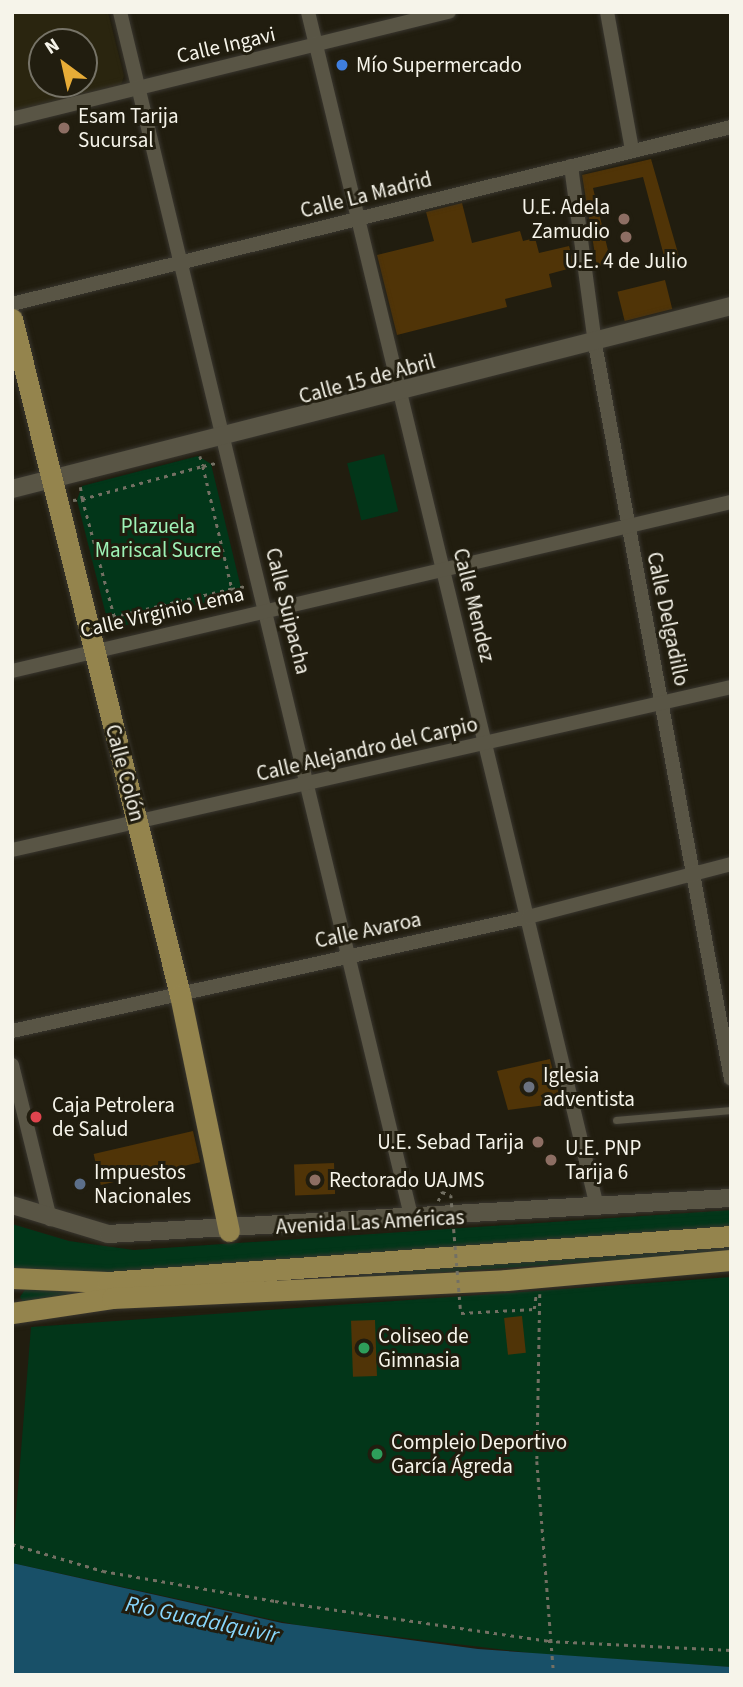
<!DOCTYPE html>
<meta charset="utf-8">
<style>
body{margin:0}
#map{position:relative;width:743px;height:1687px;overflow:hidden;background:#211d0f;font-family:"Source Sans 3",sans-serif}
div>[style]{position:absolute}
.built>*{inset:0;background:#2a250f}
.green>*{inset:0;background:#023619;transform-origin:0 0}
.water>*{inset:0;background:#185068}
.building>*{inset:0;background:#503407;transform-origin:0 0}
.path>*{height:2.5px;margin-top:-1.25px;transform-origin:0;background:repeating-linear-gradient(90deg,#737063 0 3.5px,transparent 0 8.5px)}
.roads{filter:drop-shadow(0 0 2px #39362f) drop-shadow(0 0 2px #39362f)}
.service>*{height:7px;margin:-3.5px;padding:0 3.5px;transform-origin:3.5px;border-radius:3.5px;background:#595545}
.minor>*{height:14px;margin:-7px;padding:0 7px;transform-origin:7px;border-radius:7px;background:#595545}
.tertiary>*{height:18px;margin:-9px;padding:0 9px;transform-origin:9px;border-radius:9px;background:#595545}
.primary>*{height:21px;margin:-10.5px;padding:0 10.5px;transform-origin:10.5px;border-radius:10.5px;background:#94844d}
.path-bridge>*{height:2.5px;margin-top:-1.25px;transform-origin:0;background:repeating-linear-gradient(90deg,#737063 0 3.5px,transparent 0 8.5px)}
.dots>*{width:19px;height:19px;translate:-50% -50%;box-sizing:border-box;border:4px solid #211d0f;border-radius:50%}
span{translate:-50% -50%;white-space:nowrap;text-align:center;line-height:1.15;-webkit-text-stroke:6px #211d0f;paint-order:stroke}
.street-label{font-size:21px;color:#f6f4ea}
.poi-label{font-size:21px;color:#f6f4ea}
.left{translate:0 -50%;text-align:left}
.right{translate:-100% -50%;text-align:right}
.park-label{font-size:21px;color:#9ef2b6}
.water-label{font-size:23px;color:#88d6fc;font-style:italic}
.frame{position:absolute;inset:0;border:14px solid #f6f4ea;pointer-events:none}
.north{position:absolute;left:28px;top:28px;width:70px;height:70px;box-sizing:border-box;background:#211d0f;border:2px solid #767367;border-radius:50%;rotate:327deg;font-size:19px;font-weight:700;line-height:28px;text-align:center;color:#f6f4ea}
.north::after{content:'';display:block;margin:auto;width:24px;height:32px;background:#e7ac37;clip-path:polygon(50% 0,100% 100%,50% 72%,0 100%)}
</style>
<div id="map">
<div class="built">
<div style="clip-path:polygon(evenodd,12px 12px,108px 12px,124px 76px,121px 85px,14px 113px,12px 12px,42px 42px,84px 42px,84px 84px,42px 84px,42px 42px)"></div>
</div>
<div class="green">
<div style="left:384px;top:454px;width:59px;height:38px;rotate:76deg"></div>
<div style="clip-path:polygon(198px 456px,211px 464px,242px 592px,116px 628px,108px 623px,77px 500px,82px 486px)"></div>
<div style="clip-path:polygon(731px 1210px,731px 1230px,119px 1276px,12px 1272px,12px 1224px,69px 1241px,134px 1250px)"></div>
<div style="clip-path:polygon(731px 1245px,731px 1252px,23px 1302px,20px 1297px,26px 1288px)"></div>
<div style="clip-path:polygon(731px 1277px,731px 1667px,539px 1654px,297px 1625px,12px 1563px,31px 1327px)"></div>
</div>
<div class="water">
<div style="clip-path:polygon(12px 1563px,282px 1623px,478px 1649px,731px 1667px,731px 1675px,12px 1675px)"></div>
</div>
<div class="building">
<div style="clip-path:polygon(651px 159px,682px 267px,668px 271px,643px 177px,593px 188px,611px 263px,597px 267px,582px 175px)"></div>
<div style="clip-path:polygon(462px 203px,472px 243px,520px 231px,523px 241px,535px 238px,539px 253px,569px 246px,575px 267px,549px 274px,552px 287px,505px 299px,507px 307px,397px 335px,377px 255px,434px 241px,426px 212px)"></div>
<div style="left:665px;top:280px;width:30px;height:49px;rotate:76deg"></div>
<div style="clip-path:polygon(550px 1059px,561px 1103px,508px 1110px,497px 1071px)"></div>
<div style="left:193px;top:1131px;width:32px;height:102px;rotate:77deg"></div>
<div style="left:334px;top:1163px;width:31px;height:40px;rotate:88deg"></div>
<div style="left:522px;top:1316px;width:37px;height:18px;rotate:84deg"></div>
<div style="left:375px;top:1320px;width:56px;height:24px;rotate:88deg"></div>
</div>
<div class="path">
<div style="left:200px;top:456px;width:10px;rotate:73deg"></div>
<div style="left:203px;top:466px;width:13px;rotate:-13deg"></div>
<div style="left:203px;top:466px;width:126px;rotate:76.7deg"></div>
<div style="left:232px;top:589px;width:121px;rotate:166.7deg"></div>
<div style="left:114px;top:617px;width:122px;rotate:-105.2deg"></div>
<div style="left:82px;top:499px;width:125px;rotate:-15.3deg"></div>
<div style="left:73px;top:500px;width:9px;rotate:-6deg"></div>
<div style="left:82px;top:499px;width:12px;rotate:-99deg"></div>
<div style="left:235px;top:605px;width:16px;rotate:-101deg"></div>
<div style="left:232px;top:589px;width:14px;rotate:-12deg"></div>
<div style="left:105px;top:619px;width:9px;rotate:-13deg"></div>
<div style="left:114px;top:617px;width:15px;rotate:79deg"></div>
<div style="left:438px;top:1201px;width:10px;rotate:-66deg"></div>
<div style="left:442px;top:1192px;width:9px;rotate:18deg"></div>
<div style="left:540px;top:1294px;width:167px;rotate:91deg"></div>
<div style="left:537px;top:1461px;width:215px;rotate:85.5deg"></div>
<div style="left:461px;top:1313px;width:73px;rotate:-3.1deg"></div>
<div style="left:534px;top:1309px;width:15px;rotate:-82deg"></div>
<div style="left:12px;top:1544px;width:95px;rotate:16.5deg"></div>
<div style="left:103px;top:1571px;width:175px;rotate:9.9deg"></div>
<div style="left:275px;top:1601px;width:276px;rotate:8.3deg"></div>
<div style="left:548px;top:1641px;width:183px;rotate:2.8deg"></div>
</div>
<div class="roads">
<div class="service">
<div style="left:616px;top:1120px;width:115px;rotate:-5deg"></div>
</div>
<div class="minor">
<div style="left:120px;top:12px;width:1243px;rotate:76.41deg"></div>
<div style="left:308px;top:12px;width:1229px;rotate:76.4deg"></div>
<div style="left:607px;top:12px;width:140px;rotate:79.7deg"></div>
<div style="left:12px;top:119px;width:450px;rotate:-13.8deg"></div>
<div style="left:571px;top:166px;width:180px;rotate:82.3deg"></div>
<div style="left:595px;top:344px;width:747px;rotate:79.52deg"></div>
<div style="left:12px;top:304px;width:740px;rotate:-13.83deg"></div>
<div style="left:12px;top:671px;width:739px;rotate:-13.23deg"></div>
<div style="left:12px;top:850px;width:737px;rotate:-12.77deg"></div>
<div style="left:12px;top:1031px;width:528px;rotate:-12.46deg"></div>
<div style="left:528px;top:917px;width:210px;rotate:-14.6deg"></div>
<div style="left:12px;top:1065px;width:159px;rotate:76.1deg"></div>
</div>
<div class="tertiary">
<div style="left:12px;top:489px;width:742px;rotate:-14.28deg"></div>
<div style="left:12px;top:1205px;width:100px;rotate:16.8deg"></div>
<div style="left:108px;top:1234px;width:624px;rotate:-3.31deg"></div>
</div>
<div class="primary">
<div style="left:12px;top:319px;width:697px;rotate:76.04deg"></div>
<div style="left:180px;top:995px;width:241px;rotate:78.3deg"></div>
<div style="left:12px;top:1278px;width:95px;rotate:2.4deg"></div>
<div style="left:107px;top:1282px;width:626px;rotate:-4.22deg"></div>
<div style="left:12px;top:1313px;width:101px;rotate:-8.5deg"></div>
<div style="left:112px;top:1298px;width:394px;rotate:-2.6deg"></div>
<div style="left:506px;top:1280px;width:226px;rotate:-5.1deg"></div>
</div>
</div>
<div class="path-bridge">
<div style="left:451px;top:1195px;width:118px;rotate:85.2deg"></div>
</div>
<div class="dots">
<div style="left:342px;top:65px;background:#3f7fe0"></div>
<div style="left:64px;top:128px;background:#8d6e63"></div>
<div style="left:624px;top:219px;background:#8d6e63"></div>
<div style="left:626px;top:237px;background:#8d6e63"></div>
<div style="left:529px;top:1087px;background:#6b7280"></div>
<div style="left:36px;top:1117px;background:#e0444e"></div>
<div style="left:538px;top:1142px;background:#8d6e63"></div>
<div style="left:551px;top:1160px;background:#8d6e63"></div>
<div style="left:315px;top:1180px;background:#8d6e63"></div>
<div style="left:80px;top:1184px;background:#5c6f8a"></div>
<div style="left:364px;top:1348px;background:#2e9e5b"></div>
<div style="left:377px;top:1454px;background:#2e9e5b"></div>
</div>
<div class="street-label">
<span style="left:226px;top:45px;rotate:-13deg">Calle Ingavi</span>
<span style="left:366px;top:195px;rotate:-14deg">Calle La Madrid</span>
<span style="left:367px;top:379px;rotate:-15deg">Calle 15 de Abril</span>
<span style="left:474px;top:605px;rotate:76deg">Calle Mendez</span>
<span style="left:288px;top:611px;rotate:76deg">Calle Suipacha</span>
<span style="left:162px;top:612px;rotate:-13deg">Calle Virginio Lema</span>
<span style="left:668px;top:619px;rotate:78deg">Calle Delgadillo</span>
<span style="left:367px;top:749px;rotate:-13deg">Calle Alejandro del Carpio</span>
<span style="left:125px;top:773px;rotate:75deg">Calle Colón</span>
<span style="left:368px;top:930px;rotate:-12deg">Calle Avaroa</span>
<span style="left:370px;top:1222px;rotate:-3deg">Avenida Las Américas</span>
</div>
<div class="poi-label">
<span class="left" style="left:356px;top:65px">Mío Supermercado</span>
<span class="left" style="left:78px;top:128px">Esam Tarija<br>Sucursal</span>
<span class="right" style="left:610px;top:219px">U.E. Adela<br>Zamudio</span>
<span style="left:626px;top:261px">U.E. 4 de Julio</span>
<span class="left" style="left:543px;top:1087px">Iglesia<br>adventista</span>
<span class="left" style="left:52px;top:1117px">Caja Petrolera<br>de Salud</span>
<span class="right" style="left:524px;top:1142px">U.E. Sebad Tarija</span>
<span class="left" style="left:565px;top:1160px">U.E. PNP<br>Tarija 6</span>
<span class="left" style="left:94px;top:1184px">Impuestos<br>Nacionales</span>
<span class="left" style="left:329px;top:1180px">Rectorado UAJMS</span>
<span class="left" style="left:378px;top:1348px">Coliseo de<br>Gimnasia</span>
<span class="left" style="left:391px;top:1454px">Complejo Deportivo<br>García Ágreda</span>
</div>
<div class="park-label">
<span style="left:158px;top:538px">Plazuela<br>Mariscal Sucre</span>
</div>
<div class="water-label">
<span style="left:202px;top:1620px;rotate:12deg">Río Guadalquivir</span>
</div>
<div class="frame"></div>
<div class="north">N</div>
</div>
